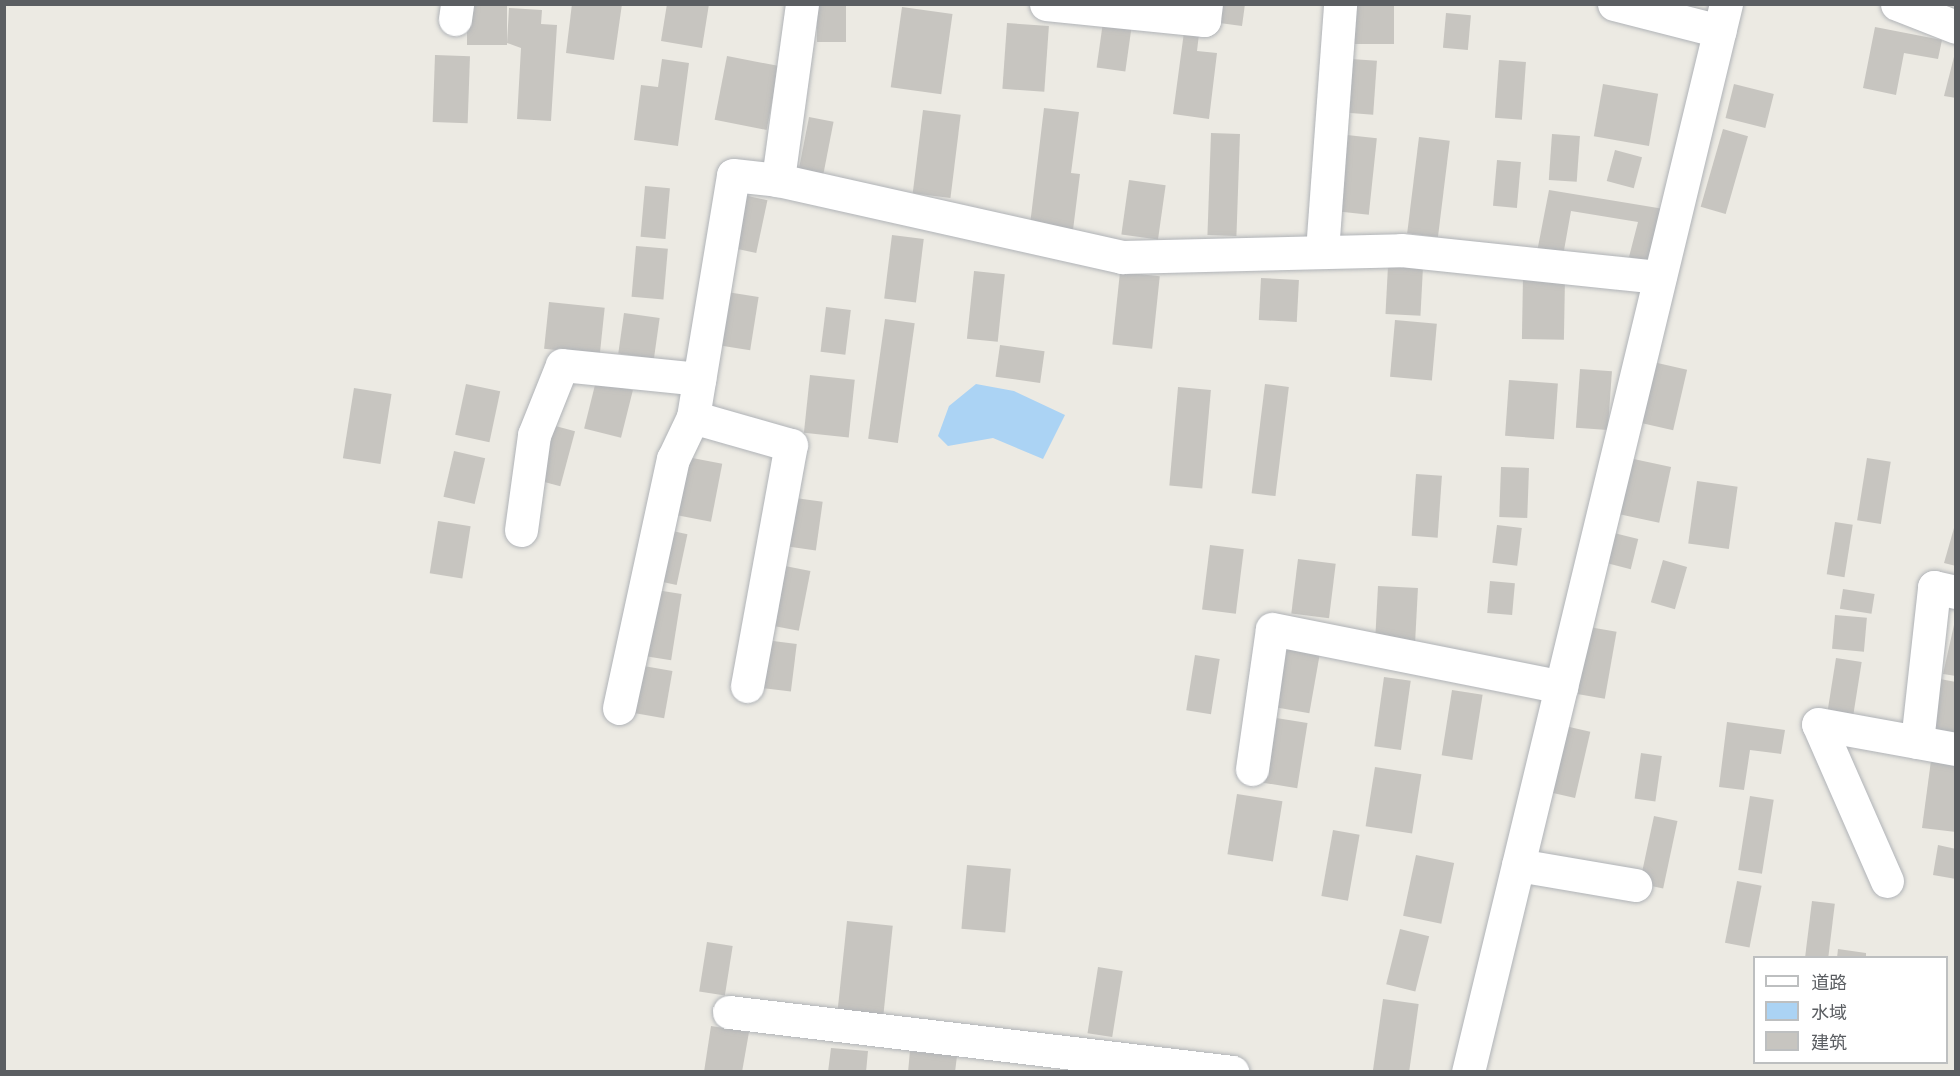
<!DOCTYPE html>
<meta charset="utf-8">
<style>
body{margin:0}
#map{position:relative;width:1960px;height:1076px;overflow:hidden;background:#eceae3;font-family:Helvetica,"Noto Sans SC",sans-serif}
div>[style]{position:absolute}
.water>*{inset:0;background:#abd3f4}
.building>*{inset:0;background:#c7c5c0;transform-origin:0 0}
.roads{filter:drop-shadow(0 0 2px #b0b3b7) drop-shadow(0 0 2px #b0b3b7)}
.minor>*{height:33px;margin:-16.5px;padding:0 16.5px;transform-origin:16.5px;border-radius:16.5px;background:#fff}
span{translate:-50% -50%;white-space:nowrap;text-align:center;line-height:1.15;-webkit-text-stroke:6px #fff;paint-order:stroke}
.frame{position:absolute;inset:0;border:6px solid #5b5e62;pointer-events:none}
.legend{position:absolute;left:1753px;top:956px;width:195px;height:108px;box-sizing:border-box;background:#fff;border:2px solid #bdbfc0;margin:0;padding:8px 10px;list-style:none;font-size:18px;color:#5b5e62}
.legend li{display:flex;align-items:center;gap:12px;height:30px}
.legend b{width:30px;border:2px solid #bdbfc0}
</style>
<div id="map">
<div class="water">
<div style="clip-path:polygon(976px 384px,1014px 391px,1065px 415px,1043px 459px,993px 438px,948px 446px,938px 436px,949px 406px)"></div>
</div>
<div class="building">
<div style="left:467px;top:4px;width:40px;height:41px"></div>
<div style="clip-path:polygon(572px 4px,622px 4px,614px 60px,566px 53px)"></div>
<div style="clip-path:polygon(667px 4px,709px 4px,702px 48px,661px 41px)"></div>
<div style="left:817px;top:4px;width:29px;height:38px"></div>
<div style="clip-path:polygon(1214px 4px,1245px 4px,1242px 26px,1212px 22px)"></div>
<div style="left:1352px;top:4px;width:42px;height:40px"></div>
<div style="left:902px;top:7px;width:51px;height:81px;rotate:8deg"></div>
<div style="clip-path:polygon(509px 8px,542px 10px,541px 24px,557px 25px,551px 121px,517px 119px,521px 48px,507px 43px)"></div>
<div style="left:1446px;top:13px;width:25px;height:35px;rotate:5deg"></div>
<div style="left:1103px;top:22px;width:29px;height:46px;rotate:8deg"></div>
<div style="left:1007px;top:23px;width:42px;height:66px;rotate:4deg"></div>
<div style="clip-path:polygon(1875px 27px,1942px 40px,1938px 59px,1904px 53px,1896px 95px,1863px 88px)"></div>
<div style="clip-path:polygon(1184px 32px,1199px 34px,1197px 51px,1217px 53px,1209px 119px,1173px 114px)"></div>
<div style="clip-path:polygon(1956px 49px,1956px 98px,1944px 96px)"></div>
<div style="left:435px;top:55px;width:35px;height:67px;rotate:2deg"></div>
<div style="left:727px;top:56px;width:53px;height:65px;rotate:11deg"></div>
<div style="clip-path:polygon(662px 59px,689px 63px,678px 146px,634px 140px,641px 85px,658px 87px)"></div>
<div style="left:1351px;top:59px;width:26px;height:54px;rotate:4deg"></div>
<div style="left:1499px;top:60px;width:27px;height:58px;rotate:4deg"></div>
<div style="left:1603px;top:84px;width:56px;height:53px;rotate:10deg"></div>
<div style="left:1734px;top:84px;width:41px;height:35px;rotate:14deg"></div>
<div style="clip-path:polygon(1044px 108px,1079px 112px,1071px 173px,1080px 174px,1072px 238px,1029px 233px)"></div>
<div style="left:923px;top:110px;width:38px;height:84px;rotate:7deg"></div>
<div style="left:809px;top:117px;width:25px;height:58px;rotate:11deg"></div>
<div style="left:1723px;top:129px;width:26px;height:81px;rotate:16deg"></div>
<div style="left:1211px;top:133px;width:29px;height:102px;rotate:2deg"></div>
<div style="left:1552px;top:134px;width:28px;height:46px;rotate:4deg"></div>
<div style="left:1347px;top:135px;width:30px;height:77px;rotate:6deg"></div>
<div style="left:1419px;top:137px;width:31px;height:97px;rotate:7deg"></div>
<div style="left:1615px;top:150px;width:28px;height:32px;rotate:15deg"></div>
<div style="left:1497px;top:160px;width:24px;height:46px;rotate:5deg"></div>
<div style="left:1129px;top:180px;width:37px;height:55px;rotate:8deg"></div>
<div style="left:645px;top:186px;width:25px;height:51px;rotate:5deg"></div>
<div style="clip-path:polygon(1549px 190px,1664px 209px,1647px 261px,1629px 257px,1638px 222px,1571px 211px,1563px 256px,1537px 252px)"></div>
<div style="left:743px;top:195px;width:25px;height:54px;rotate:12deg"></div>
<div style="left:892px;top:235px;width:32px;height:64px;rotate:7deg"></div>
<div style="left:636px;top:246px;width:32px;height:51px;rotate:5deg"></div>
<div style="left:1388px;top:266px;width:35px;height:48px;rotate:3deg"></div>
<div style="left:974px;top:271px;width:31px;height:68px;rotate:6deg"></div>
<div style="left:1120px;top:272px;width:40px;height:73px;rotate:6deg"></div>
<div style="left:1523px;top:277px;width:42px;height:62px;rotate:1deg"></div>
<div style="left:1261px;top:278px;width:38px;height:42px;rotate:3deg"></div>
<div style="left:727px;top:292px;width:32px;height:54px;rotate:9deg"></div>
<div style="left:549px;top:302px;width:56px;height:47px;rotate:6deg"></div>
<div style="left:826px;top:307px;width:25px;height:45px;rotate:7deg"></div>
<div style="left:624px;top:313px;width:36px;height:41px;rotate:8deg"></div>
<div style="left:885px;top:319px;width:30px;height:121px;rotate:8deg"></div>
<div style="left:1395px;top:320px;width:42px;height:57px;rotate:5deg"></div>
<div style="left:1000px;top:345px;width:45px;height:32px;rotate:8deg"></div>
<div style="left:1653px;top:362px;width:35px;height:62px;rotate:13deg"></div>
<div style="left:1580px;top:369px;width:32px;height:59px;rotate:4deg"></div>
<div style="left:810px;top:375px;width:45px;height:58px;rotate:6deg"></div>
<div style="left:1509px;top:380px;width:49px;height:56px;rotate:4deg"></div>
<div style="left:596px;top:381px;width:38px;height:49px;rotate:14deg"></div>
<div style="left:466px;top:384px;width:35px;height:52px;rotate:12deg"></div>
<div style="left:1265px;top:384px;width:24px;height:110px;rotate:7deg"></div>
<div style="left:1178px;top:387px;width:33px;height:99px;rotate:5deg"></div>
<div style="left:354px;top:388px;width:38px;height:71px;rotate:9deg"></div>
<div style="left:548px;top:424px;width:28px;height:57px;rotate:15deg"></div>
<div style="left:454px;top:451px;width:32px;height:47px;rotate:13deg"></div>
<div style="left:682px;top:456px;width:41px;height:59px;rotate:11deg"></div>
<div style="left:1629px;top:458px;width:43px;height:57px;rotate:12deg"></div>
<div style="left:1867px;top:458px;width:24px;height:63px;rotate:9deg"></div>
<div style="left:1501px;top:467px;width:28px;height:50px;rotate:2deg"></div>
<div style="left:1416px;top:474px;width:26px;height:62px;rotate:4deg"></div>
<div style="left:1697px;top:481px;width:41px;height:63px;rotate:8deg"></div>
<div style="left:788px;top:497px;width:35px;height:49px;rotate:8deg"></div>
<div style="left:438px;top:521px;width:33px;height:53px;rotate:9deg"></div>
<div style="clip-path:polygon(1956px 521px,1956px 566px,1944px 563px)"></div>
<div style="left:1835px;top:522px;width:18px;height:53px;rotate:9deg"></div>
<div style="left:1497px;top:525px;width:25px;height:38px;rotate:7deg"></div>
<div style="left:663px;top:529px;width:25px;height:52px;rotate:12deg"></div>
<div style="left:1614px;top:533px;width:25px;height:31px;rotate:14deg"></div>
<div style="left:1210px;top:545px;width:34px;height:65px;rotate:7deg"></div>
<div style="left:1298px;top:559px;width:38px;height:55px;rotate:7deg"></div>
<div style="left:1663px;top:560px;width:25px;height:44px;rotate:16deg"></div>
<div style="left:780px;top:565px;width:31px;height:61px;rotate:11deg"></div>
<div style="left:1490px;top:581px;width:25px;height:32px;rotate:5deg"></div>
<div style="left:1378px;top:586px;width:40px;height:58px;rotate:3deg"></div>
<div style="left:650px;top:589px;width:32px;height:67px;rotate:9deg"></div>
<div style="left:1843px;top:589px;width:32px;height:20px;rotate:9deg"></div>
<div style="left:1835px;top:615px;width:32px;height:34px;rotate:5deg"></div>
<div style="clip-path:polygon(1956px 616px,1956px 676px,1943px 674px)"></div>
<div style="left:1589px;top:627px;width:28px;height:68px;rotate:10deg"></div>
<div style="left:765px;top:640px;width:32px;height:48px;rotate:7deg"></div>
<div style="left:1285px;top:644px;width:36px;height:64px;rotate:10deg"></div>
<div style="left:1195px;top:655px;width:25px;height:56px;rotate:9deg"></div>
<div style="left:1836px;top:658px;width:26px;height:58px;rotate:9deg"></div>
<div style="left:638px;top:665px;width:35px;height:48px;rotate:10deg"></div>
<div style="left:1384px;top:677px;width:27px;height:70px;rotate:8deg"></div>
<div style="clip-path:polygon(1940px 679px,1956px 682px,1956px 736px,1932px 732px)"></div>
<div style="left:1452px;top:690px;width:31px;height:66px;rotate:9deg"></div>
<div style="left:1270px;top:717px;width:38px;height:66px;rotate:9deg"></div>
<div style="clip-path:polygon(1727px 722px,1785px 730px,1781px 754px,1750px 750px,1744px 790px,1719px 787px)"></div>
<div style="left:1565px;top:726px;width:26px;height:68px;rotate:13deg"></div>
<div style="left:1641px;top:753px;width:21px;height:46px;rotate:8deg"></div>
<div style="clip-path:polygon(1932px 753px,1956px 757px,1956px 832px,1922px 828px)"></div>
<div style="left:1375px;top:767px;width:47px;height:60px;rotate:9deg"></div>
<div style="left:1237px;top:794px;width:46px;height:61px;rotate:9deg"></div>
<div style="left:1750px;top:796px;width:24px;height:75px;rotate:9deg"></div>
<div style="left:1654px;top:816px;width:24px;height:69px;rotate:12deg"></div>
<div style="left:1333px;top:830px;width:27px;height:67px;rotate:10deg"></div>
<div style="clip-path:polygon(1938px 845px,1956px 849px,1956px 879px,1933px 875px)"></div>
<div style="left:1416px;top:855px;width:39px;height:62px;rotate:12deg"></div>
<div style="left:967px;top:865px;width:44px;height:64px;rotate:5deg"></div>
<div style="left:1737px;top:881px;width:25px;height:63px;rotate:11deg"></div>
<div style="left:1812px;top:901px;width:23px;height:57px;rotate:7deg"></div>
<div style="left:847px;top:921px;width:46px;height:91px;rotate:6deg"></div>
<div style="left:1400px;top:929px;width:30px;height:57px;rotate:14deg"></div>
<div style="left:707px;top:942px;width:26px;height:50px;rotate:9deg"></div>
<div style="clip-path:polygon(1838px 949px,1866px 953px,1866px 958px,1837px 958px)"></div>
<div style="left:1098px;top:967px;width:25px;height:67px;rotate:9deg"></div>
<div style="left:1383px;top:999px;width:36px;height:73px;rotate:8deg"></div>
<div style="clip-path:polygon(711px 1026px,749px 1032px,742px 1072px,704px 1072px)"></div>
<div style="clip-path:polygon(831px 1048px,868px 1051px,866px 1072px,828px 1072px)"></div>
<div style="clip-path:polygon(910px 1051px,957px 1056px,955px 1072px,908px 1072px)"></div>
</div>
<div class="roads">
<div class="minor">
<div style="left:802px;top:4px;width:178px;rotate:97.8deg"></div>
<div style="left:778px;top:180px;width:353px;rotate:12.6deg"></div>
<div style="left:1122px;top:257px;width:279px;rotate:-1.4deg"></div>
<div style="left:1401px;top:250px;width:260px;rotate:6deg"></div>
<div style="left:1046px;top:4px;width:159px;rotate:5.8deg"></div>
<div style="left:1204px;top:20px;width:16px;rotate:-83deg"></div>
<div style="left:1614px;top:4px;width:109px;rotate:14.3deg"></div>
<div style="left:1897px;top:4px;width:63px;rotate:21.3deg"></div>
<div style="left:455px;top:19px;width:15px;rotate:-82deg"></div>
<div style="left:1322px;top:251px;width:248px;rotate:-85.8deg"></div>
<div style="left:521px;top:530px;width:96px;rotate:-82.2deg"></div>
<div style="left:534px;top:435px;width:75px;rotate:-68.2deg"></div>
<div style="left:562px;top:365px;width:138px;rotate:5.8deg"></div>
<div style="left:747px;top:686px;width:245px;rotate:-79.7deg"></div>
<div style="left:791px;top:445px;width:102px;rotate:-164.1deg"></div>
<div style="left:693px;top:417px;width:245px;rotate:-80.6deg"></div>
<div style="left:733px;top:175px;width:45px;rotate:6.3deg"></div>
<div style="left:619px;top:708px;width:255px;rotate:-77.8deg"></div>
<div style="left:673px;top:459px;width:47px;rotate:-64.5deg"></div>
<div style="left:1917px;top:742px;width:156px;rotate:-83.7deg"></div>
<div style="left:1934px;top:587px;width:23px;rotate:13deg"></div>
<div style="left:1252px;top:769px;width:141px;rotate:-81.9deg"></div>
<div style="left:1272px;top:629px;width:295px;rotate:11.3deg"></div>
<div style="left:1518px;top:865px;width:119px;rotate:9.7deg"></div>
<div style="left:1887px;top:881px;width:171px;rotate:-113.7deg"></div>
<div style="left:1818px;top:724px;width:140px;rotate:10.3deg"></div>
<div style="left:729px;top:1012px;width:507px;rotate:6.8deg"></div>
<div style="left:1468px;top:1072px;width:1099px;rotate:-76.42deg"></div>
</div>
</div>
<div class="frame"></div>
<ul class="legend">
<li><b style="height:8px;background:#fff"></b>道路</li>
<li><b style="height:16px;background:#abd3f4"></b>水域</li>
<li><b style="height:16px;background:#c7c5c0"></b>建筑</li>
</ul>
</div>
